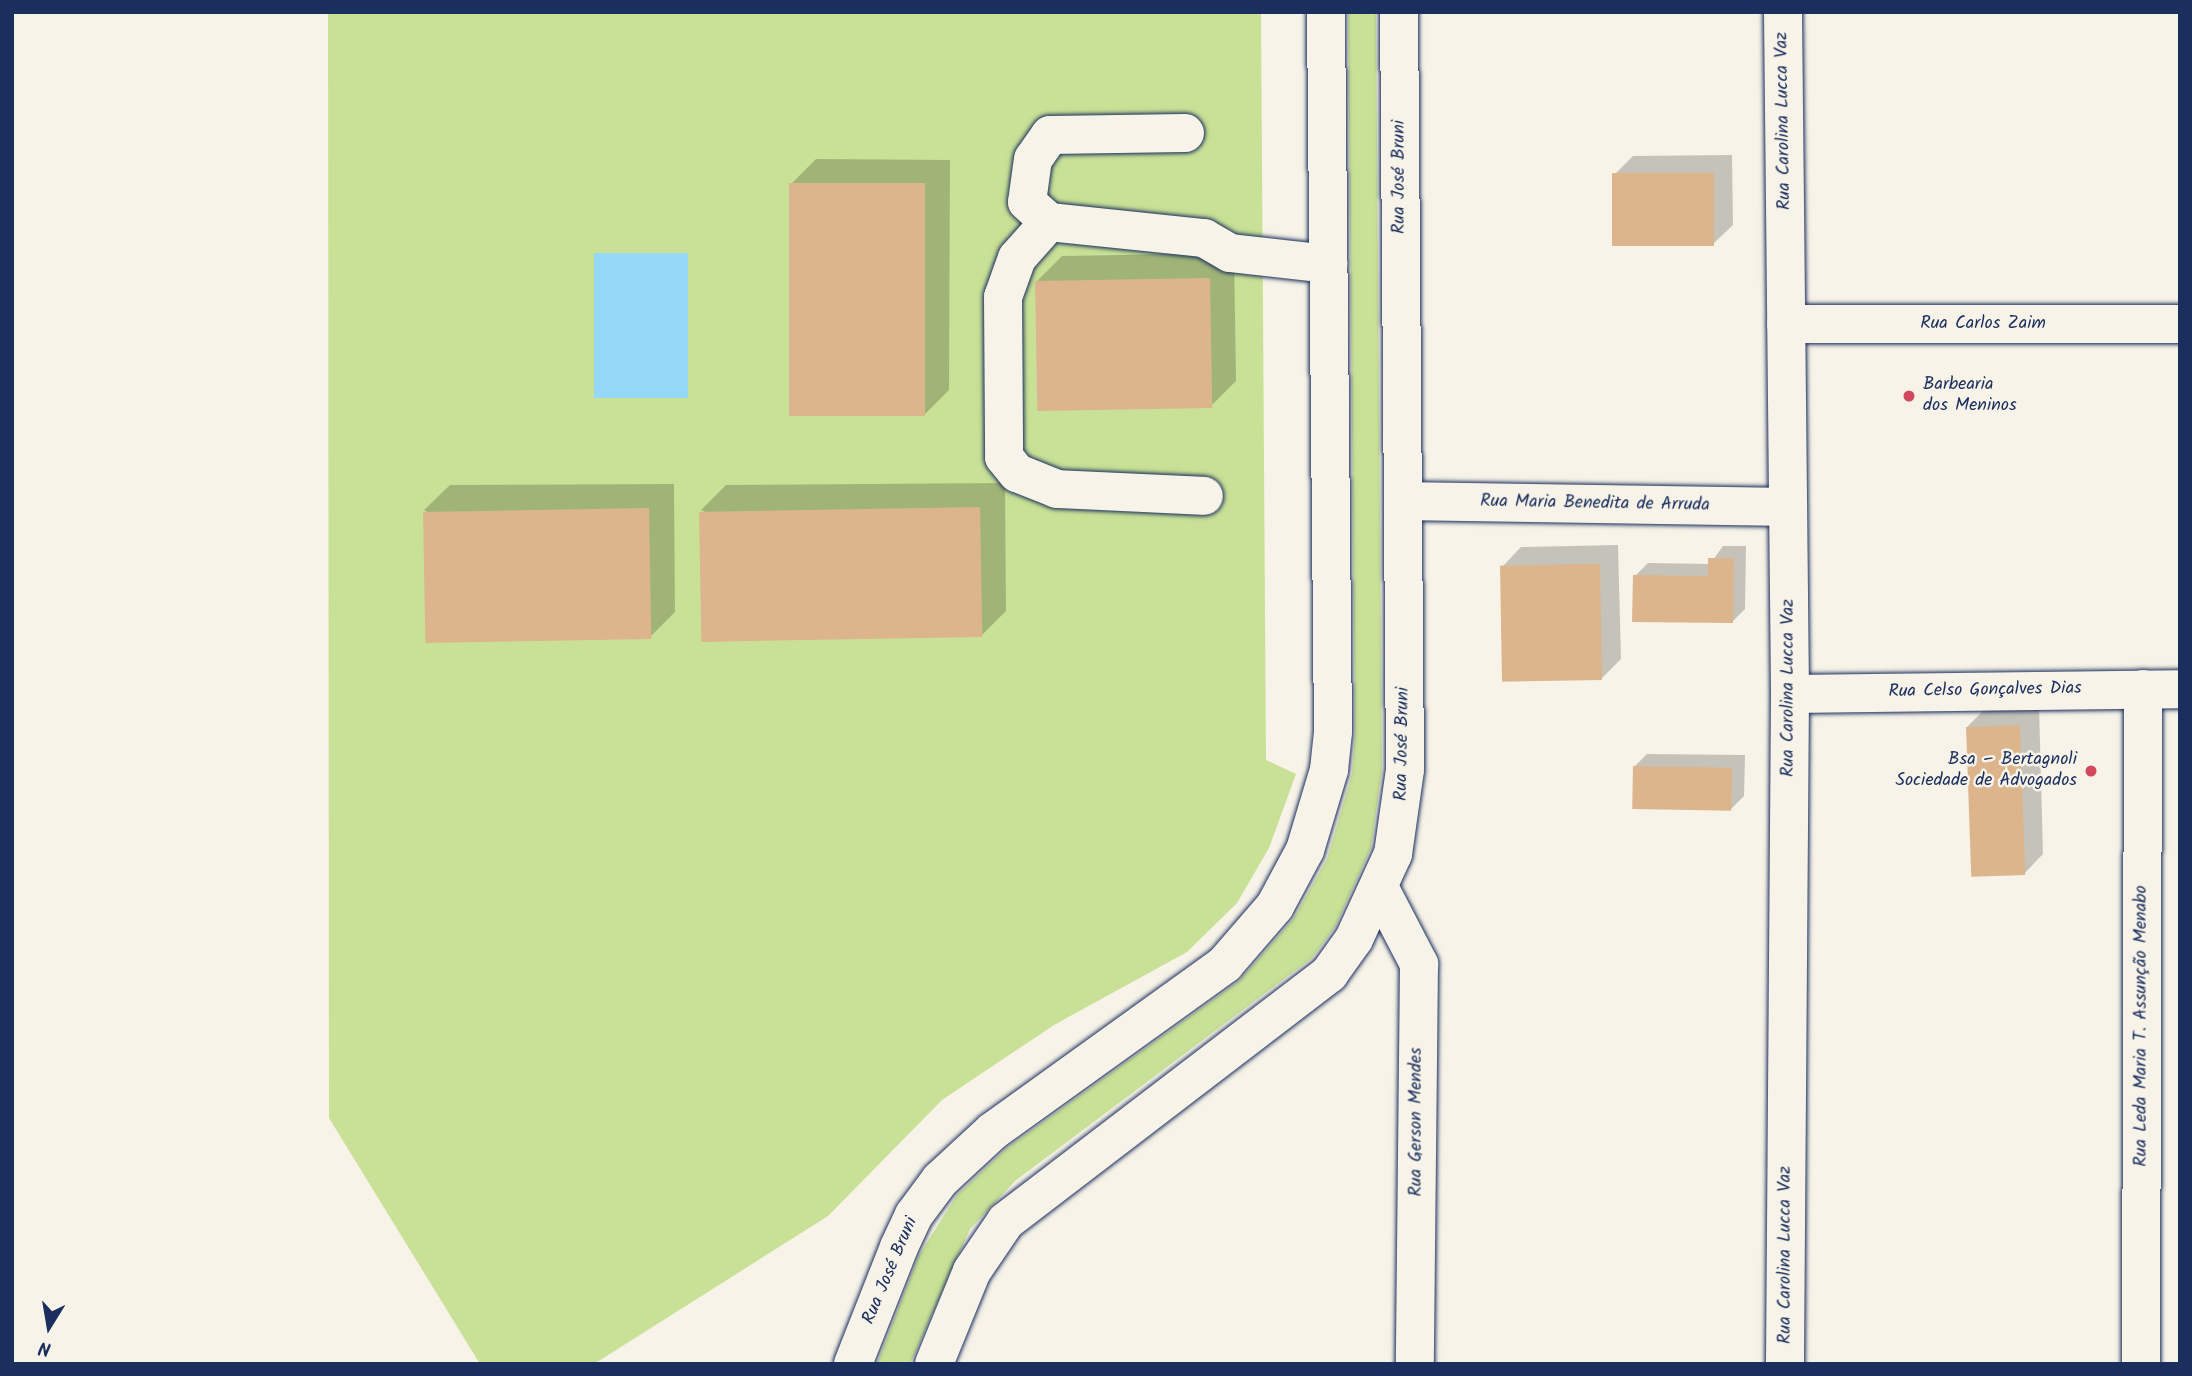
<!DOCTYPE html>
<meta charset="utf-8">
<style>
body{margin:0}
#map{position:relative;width:2192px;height:1376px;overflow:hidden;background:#f7f3e8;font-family:Kalam,sans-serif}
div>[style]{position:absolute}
.green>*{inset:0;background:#c9e196}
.water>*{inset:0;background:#95d8f7;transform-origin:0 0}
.shadow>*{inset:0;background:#0003}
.building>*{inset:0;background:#dcb58d;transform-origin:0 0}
.roads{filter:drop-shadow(0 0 2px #1b2f5e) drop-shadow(0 0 2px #1b2f5e)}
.minor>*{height:38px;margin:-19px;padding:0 19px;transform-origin:19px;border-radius:19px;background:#f7f3e8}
.dots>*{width:19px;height:19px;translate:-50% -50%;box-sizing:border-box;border:4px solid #f7f3e8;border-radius:50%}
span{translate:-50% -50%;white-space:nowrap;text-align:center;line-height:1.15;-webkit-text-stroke:5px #f7f3e8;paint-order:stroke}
.street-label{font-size:18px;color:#1b2f5e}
.poi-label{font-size:18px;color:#1b2f5e}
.left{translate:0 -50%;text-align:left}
.right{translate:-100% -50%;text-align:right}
.frame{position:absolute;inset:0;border:14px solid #1b2f5e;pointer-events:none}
.north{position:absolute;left:14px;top:1292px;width:70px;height:70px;-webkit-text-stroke:5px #f7f3e8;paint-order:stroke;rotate:191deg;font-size:19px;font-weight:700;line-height:28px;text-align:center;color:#1b2f5e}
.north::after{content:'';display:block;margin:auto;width:24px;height:32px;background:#1b2f5e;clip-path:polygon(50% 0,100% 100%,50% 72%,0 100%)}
</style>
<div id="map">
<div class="green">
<div style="clip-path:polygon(328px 12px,1261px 12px,1266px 760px,1296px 774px,1269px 848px,1237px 903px,1187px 952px,1054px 1025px,942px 1100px,828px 1216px,594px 1364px,480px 1364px,329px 1118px)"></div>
<div style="clip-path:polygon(1348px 12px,1376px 12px,1382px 769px,1371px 848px,1335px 927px,1312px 958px,1015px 1181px,970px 1229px,910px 1364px,877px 1364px,919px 1255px,957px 1195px,1007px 1148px,1239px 981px,1294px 918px,1327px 859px,1352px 774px,1355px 733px)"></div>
</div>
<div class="water">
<div style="left:594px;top:253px;width:94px;height:145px"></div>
</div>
<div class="shadow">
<div style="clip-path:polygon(1732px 155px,1733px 225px,1713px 244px,1614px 175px,1633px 156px)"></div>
<div style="clip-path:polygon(816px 159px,950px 160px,949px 390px,924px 415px,791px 184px)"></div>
<div style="clip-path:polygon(1234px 253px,1236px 381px,1211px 406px,1037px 281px,1062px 256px)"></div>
<div style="clip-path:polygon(1005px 483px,1006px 611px,981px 636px,701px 510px,726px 485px)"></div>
<div style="clip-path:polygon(674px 484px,675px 612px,650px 637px,424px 510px,450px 485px)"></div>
<div style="clip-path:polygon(1618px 545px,1621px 659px,1602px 678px,1502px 567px,1521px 547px)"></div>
<div style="clip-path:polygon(1723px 546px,1746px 546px,1745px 609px,1732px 622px,1635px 576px,1648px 563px,1710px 564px)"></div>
<div style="clip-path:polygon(2039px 706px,2043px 854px,2024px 874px,1968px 726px,1987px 707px)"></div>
<div style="clip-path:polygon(1647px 754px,1745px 755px,1744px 796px,1731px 809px,1634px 767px)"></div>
</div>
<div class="building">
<div style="left:1714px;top:173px;width:73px;height:102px;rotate:90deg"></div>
<div style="left:789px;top:183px;width:136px;height:233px"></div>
<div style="left:1210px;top:278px;width:130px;height:175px;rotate:89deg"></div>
<div style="left:980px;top:507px;width:130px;height:281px;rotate:89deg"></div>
<div style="left:649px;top:508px;width:131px;height:226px;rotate:89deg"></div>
<div style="clip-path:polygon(1708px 558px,1734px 558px,1733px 623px,1632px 622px,1633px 575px,1708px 576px)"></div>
<div style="left:1600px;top:564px;width:116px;height:100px;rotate:89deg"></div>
<div style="left:2020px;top:725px;width:150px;height:54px;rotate:88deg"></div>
<div style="left:1633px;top:766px;width:99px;height:43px;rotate:1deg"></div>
</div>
<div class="roads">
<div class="minor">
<div style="left:1783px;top:12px;width:682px;rotate:89.41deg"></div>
<div style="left:1790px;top:694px;width:670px;rotate:90.43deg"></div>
<div style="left:1185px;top:133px;width:135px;rotate:179.2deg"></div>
<div style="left:1050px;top:135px;width:29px;rotate:125deg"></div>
<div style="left:1033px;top:159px;width:43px;rotate:97.9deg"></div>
<div style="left:1027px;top:202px;width:30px;rotate:42deg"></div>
<div style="left:1049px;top:222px;width:156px;rotate:5.9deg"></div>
<div style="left:1204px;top:238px;width:30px;rotate:30deg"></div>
<div style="left:1230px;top:253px;width:99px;rotate:6.4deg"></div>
<div style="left:1049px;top:222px;width:48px;rotate:131.6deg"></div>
<div style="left:1017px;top:258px;width:41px;rotate:109.7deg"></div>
<div style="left:1003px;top:297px;width:160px;rotate:89.6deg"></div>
<div style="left:1004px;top:457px;width:21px;rotate:51deg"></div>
<div style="left:1017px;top:473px;width:43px;rotate:21.8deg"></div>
<div style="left:1057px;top:489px;width:147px;rotate:2.7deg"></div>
<div style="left:1786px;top:324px;width:394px"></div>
<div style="left:1403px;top:501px;width:385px;rotate:0.9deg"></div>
<div style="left:1790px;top:694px;width:390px;rotate:-0.7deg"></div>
<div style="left:1380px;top:889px;width:85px;rotate:62.5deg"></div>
<div style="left:1419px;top:964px;width:400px;rotate:90.6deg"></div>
<div style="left:853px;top:1364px;width:126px;rotate:-68.5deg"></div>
<div style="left:899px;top:1247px;width:35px;rotate:-65deg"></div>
<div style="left:914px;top:1215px;width:44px;rotate:-53.4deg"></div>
<div style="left:940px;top:1180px;width:72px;rotate:-42.8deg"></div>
<div style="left:993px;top:1131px;width:286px;rotate:-35.7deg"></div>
<div style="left:1225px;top:964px;width:77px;rotate:-49.2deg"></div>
<div style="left:1275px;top:906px;width:64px;rotate:-61.8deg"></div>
<div style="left:1305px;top:850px;width:84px;rotate:-73.3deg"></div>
<div style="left:1329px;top:770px;width:38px;rotate:-84deg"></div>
<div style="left:1333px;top:732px;width:720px;rotate:-90.56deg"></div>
<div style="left:934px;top:1364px;width:100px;rotate:-67.8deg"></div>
<div style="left:972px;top:1271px;width:60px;rotate:-55.8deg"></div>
<div style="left:1006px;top:1221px;width:407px;rotate:-37.4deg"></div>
<div style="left:1329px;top:974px;width:43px;rotate:-54.5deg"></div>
<div style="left:1354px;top:939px;width:94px;rotate:-65.4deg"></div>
<div style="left:1393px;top:854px;width:85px;rotate:-81.9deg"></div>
<div style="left:1405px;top:770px;width:758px;rotate:-90.45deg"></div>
<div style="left:2141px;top:1364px;width:675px;rotate:-89.83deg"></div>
</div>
</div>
<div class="dots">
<div style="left:1909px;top:396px;background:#d1495b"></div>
<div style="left:2091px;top:771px;background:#d1495b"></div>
</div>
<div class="street-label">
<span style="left:1784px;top:121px;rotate:-91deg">Rua Carolina Lucca Vaz</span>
<span style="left:1400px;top:177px;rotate:-90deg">Rua José Bruni</span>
<span style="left:1983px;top:324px">Rua Carlos Zaim</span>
<span style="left:1595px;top:504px;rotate:1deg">Rua Maria Benedita de Arruda</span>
<span style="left:1789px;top:688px;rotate:-90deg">Rua Carolina Lucca Vaz</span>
<span style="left:1985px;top:691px;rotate:-1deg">Rua Celso Gonçalves Dias</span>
<span style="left:1403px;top:744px;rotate:-89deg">Rua José Bruni</span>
<span style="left:2142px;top:1026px;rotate:-90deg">Rua Leda Maria T. Assunção Menabo</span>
<span style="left:1417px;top:1122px;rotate:-90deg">Rua Gerson Mendes</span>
<span style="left:1786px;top:1255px;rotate:-90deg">Rua Carolina Lucca Vaz</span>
<span style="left:891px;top:1271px;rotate:-67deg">Rua José Bruni</span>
</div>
<div class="poi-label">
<span class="left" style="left:1923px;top:396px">Barbearia<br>dos Meninos</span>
<span class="right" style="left:2077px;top:771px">Bsa – Bertagnoli<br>Sociedade de Advogados</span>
</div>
<div class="frame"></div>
<div class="north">N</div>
</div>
